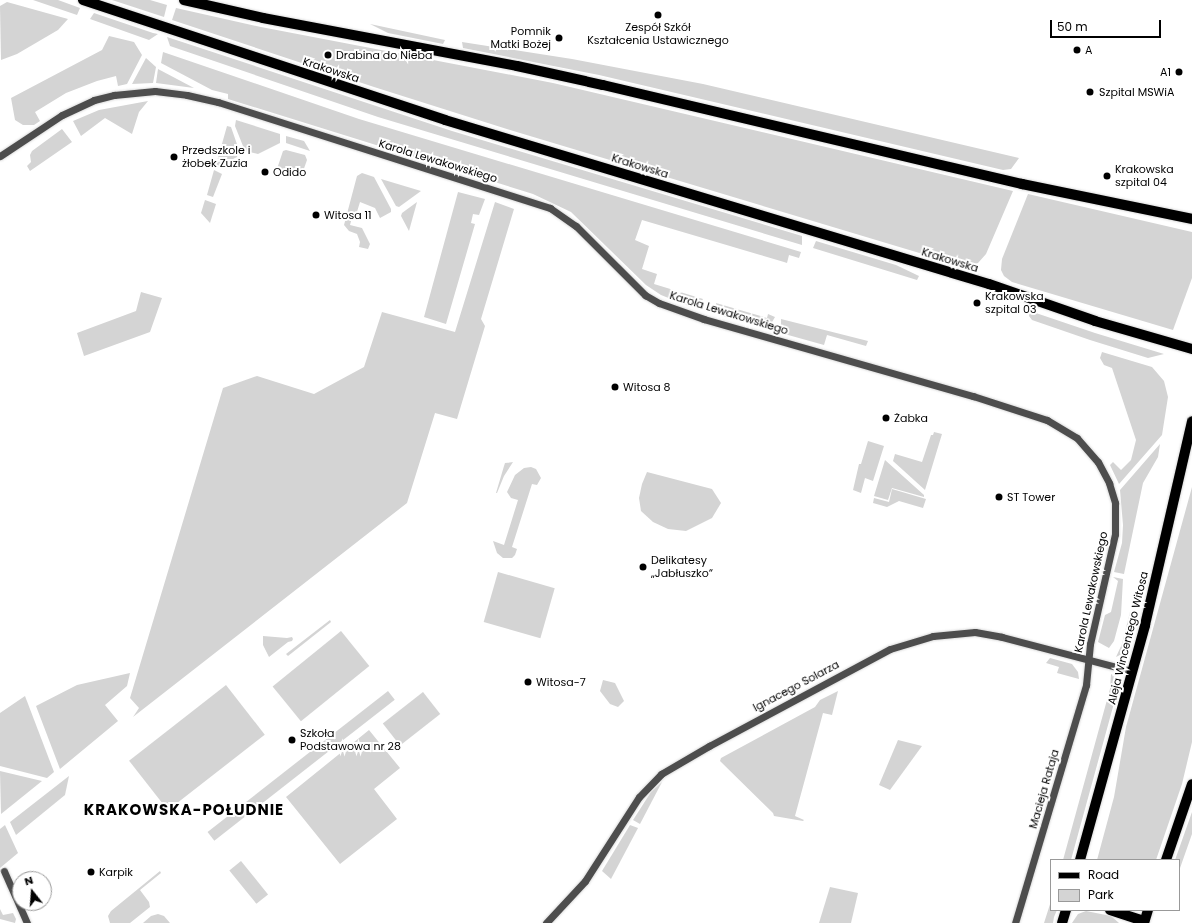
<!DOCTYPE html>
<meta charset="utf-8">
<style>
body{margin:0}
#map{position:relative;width:1192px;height:923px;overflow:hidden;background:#fff;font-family:Poppins,sans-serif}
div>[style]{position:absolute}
.green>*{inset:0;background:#d4d4d4;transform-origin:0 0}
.roads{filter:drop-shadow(0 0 1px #dbdbdb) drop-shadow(0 0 1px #dbdbdb)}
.minor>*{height:7px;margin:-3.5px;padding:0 3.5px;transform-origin:3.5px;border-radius:3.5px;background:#4d4d4d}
.major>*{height:10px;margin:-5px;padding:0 5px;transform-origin:5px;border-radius:5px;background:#000}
.dots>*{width:11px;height:11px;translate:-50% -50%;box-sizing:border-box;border:2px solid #fff;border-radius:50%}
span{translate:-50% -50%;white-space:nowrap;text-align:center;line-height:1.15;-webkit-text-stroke:4px #fff;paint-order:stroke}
.poi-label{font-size:11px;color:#000}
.right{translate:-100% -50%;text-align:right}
.left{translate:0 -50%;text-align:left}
.street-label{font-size:11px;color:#000}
.district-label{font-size:15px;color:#000;font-weight:700;letter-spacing:1px}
.legend{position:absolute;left:1050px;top:859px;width:130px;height:52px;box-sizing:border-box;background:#fff;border:1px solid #999;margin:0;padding:5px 7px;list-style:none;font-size:12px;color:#000}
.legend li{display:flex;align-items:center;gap:8px;height:20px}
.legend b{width:20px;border:1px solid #999}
.north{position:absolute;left:12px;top:871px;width:40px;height:40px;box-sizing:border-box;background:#fff;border:1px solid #999;border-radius:50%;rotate:343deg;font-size:11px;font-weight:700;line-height:16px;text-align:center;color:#000}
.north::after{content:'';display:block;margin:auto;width:14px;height:18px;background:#000;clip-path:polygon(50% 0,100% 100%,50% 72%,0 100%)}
.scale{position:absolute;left:1050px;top:20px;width:111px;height:18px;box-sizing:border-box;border:2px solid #000;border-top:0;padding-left:5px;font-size:12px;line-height:14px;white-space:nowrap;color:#000;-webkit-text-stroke:3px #fff;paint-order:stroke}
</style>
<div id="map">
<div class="green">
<div style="clip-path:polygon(33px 0,58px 0,80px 8px,77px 15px)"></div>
<div style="clip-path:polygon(112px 0,150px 0,167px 5px,164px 17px)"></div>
<div style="clip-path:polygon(7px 2px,68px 19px,58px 30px,17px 54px,1px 60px,0 6px)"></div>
<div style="clip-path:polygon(176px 8px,261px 27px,553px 83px,1013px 191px,986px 254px,978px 263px,966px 267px,510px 130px,374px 87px,172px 20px)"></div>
<div style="clip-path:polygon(94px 13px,153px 33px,158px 34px,149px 40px,90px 19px)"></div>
<div style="clip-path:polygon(370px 24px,445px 40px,443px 44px,388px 33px)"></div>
<div style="clip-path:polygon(109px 36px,134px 42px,142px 55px,127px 84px,118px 86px,116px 76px,97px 81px,66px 93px,35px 112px,40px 121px,34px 125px,23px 125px,15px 120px,11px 98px,102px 50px)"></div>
<div style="clip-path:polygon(167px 37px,452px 131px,802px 236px,802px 245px,378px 117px,170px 46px)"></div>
<div style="clip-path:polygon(462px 42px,572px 59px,703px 84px,1019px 158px,1011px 169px,1003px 170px,599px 75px,468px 49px,463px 48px)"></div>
<div style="clip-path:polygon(163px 52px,359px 119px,801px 252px,799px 258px,789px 255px,787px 263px,784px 262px,642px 220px,635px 240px,649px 246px,642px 269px,657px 274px,654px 284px,703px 299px,700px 305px,691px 307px,661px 295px,646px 285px,571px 212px,533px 194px,228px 99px,228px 94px,212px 90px,161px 63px)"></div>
<div style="clip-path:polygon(146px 58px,156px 67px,153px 83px,132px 84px)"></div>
<div style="clip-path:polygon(158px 69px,194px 88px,156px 83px)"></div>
<div style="clip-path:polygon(148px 101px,139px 112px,132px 134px,105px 118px,81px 136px,73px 121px,99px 110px)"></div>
<div style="clip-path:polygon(236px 120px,280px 134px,280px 143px,258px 154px,245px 151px,235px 126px)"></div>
<div style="clip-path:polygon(227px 126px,231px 127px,239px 150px,237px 157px,223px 164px,222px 167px,216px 165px)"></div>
<div style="clip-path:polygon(62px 129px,72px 142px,30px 171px,27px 166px,31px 162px,30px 155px,32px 151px)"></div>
<div style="clip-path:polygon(286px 136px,304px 141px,310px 151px,286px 143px)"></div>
<div style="clip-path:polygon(286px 150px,305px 155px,307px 160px,301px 177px,277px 169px,283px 151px)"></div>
<div style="clip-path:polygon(214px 170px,222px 174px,213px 197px,207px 195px)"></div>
<div style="clip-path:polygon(362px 173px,374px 177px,391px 209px,391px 212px,380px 218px,375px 208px,360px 202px,356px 215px,353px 214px,350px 225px,362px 228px,370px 244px,368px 249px,359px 247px,360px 242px,357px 234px,349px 231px,344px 225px,357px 176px)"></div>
<div style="clip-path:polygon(381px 179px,421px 191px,399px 207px,396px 206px)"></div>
<div style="clip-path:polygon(458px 192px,485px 199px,479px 215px,473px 214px,471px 223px,475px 224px,446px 324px,424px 317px)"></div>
<div style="clip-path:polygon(1028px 194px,1192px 232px,1192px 278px,1173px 330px,1012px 282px,1004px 276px,1001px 270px,1002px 259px)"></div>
<div style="clip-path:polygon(205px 200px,216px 204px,210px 223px,201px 213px)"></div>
<div style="clip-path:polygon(417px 202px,409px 231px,401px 216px,402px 213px)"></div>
<div style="clip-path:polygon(495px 202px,514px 209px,481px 319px,485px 326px,457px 419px,435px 413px,407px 503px,133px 717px,139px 708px,130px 698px,223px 388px,257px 376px,314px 394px,364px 367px,382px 312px,455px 332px)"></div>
<div style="clip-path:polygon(816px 241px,896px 265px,919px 276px,917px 280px,813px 248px)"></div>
<div style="clip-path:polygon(141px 292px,162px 298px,150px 332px,84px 356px,77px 333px,136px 311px)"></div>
<div style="clip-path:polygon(716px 303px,767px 318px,768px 314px,775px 317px,768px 329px,722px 316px,717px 309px)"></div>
<div style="clip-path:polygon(1030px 311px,1095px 333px,1164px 354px,1148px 358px,1090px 340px,1032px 320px,1029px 316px)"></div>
<div style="clip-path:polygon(781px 319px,868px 341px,866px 346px,827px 335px,824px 345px,781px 333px)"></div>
<div style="clip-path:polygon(1102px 352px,1152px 367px,1164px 381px,1168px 397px,1162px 435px,1119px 484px,1110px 465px,1113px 462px,1121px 470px,1131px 460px,1136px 440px,1112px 368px,1104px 365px,1100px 358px)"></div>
<div style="clip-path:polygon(934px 432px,942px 434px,925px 490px,893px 461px,895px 454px,922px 462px,931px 435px,933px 435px)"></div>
<div style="clip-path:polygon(868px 441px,884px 446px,873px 481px,865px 478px,861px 493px,853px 490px,859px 464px,861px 464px)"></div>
<div style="clip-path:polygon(1160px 444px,1158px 457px,1143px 483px,1124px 574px,1114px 572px,1122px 543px,1123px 525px,1120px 490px)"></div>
<div style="clip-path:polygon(885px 460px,924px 495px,924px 497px,892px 488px,888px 500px,874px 496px)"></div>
<div style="clip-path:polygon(513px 462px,504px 476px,497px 493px,496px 493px,504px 466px,505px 463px)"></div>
<div style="clip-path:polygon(531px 467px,536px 469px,541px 478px,537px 485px,532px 484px,512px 547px,517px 549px,515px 555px,512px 558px,503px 558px,497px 553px,493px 541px,504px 545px,518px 500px,511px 498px,507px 492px,515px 475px,524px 468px)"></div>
<div style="clip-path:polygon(647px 472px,712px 489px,721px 503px,712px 518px,686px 531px,668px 529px,653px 522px,641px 511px,639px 498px,642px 484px)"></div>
<div style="clip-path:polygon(1192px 487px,1192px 742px,1182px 784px,1156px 860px,1097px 860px,1114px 797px,1126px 727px)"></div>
<div style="clip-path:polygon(892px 489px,926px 499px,923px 508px,899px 501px,887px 507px,873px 503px,874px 498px,889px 502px)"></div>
<div style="left:498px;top:572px;width:59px;height:52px;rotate:16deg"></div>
<div style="clip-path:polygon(1113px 577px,1123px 579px,1121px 615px,1114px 641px,1109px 648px,1098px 642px,1105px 615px,1111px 612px,1118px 581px)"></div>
<div style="clip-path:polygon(1130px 612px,1133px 612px,1133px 625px,1130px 646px,1122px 654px,1116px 657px,1122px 644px)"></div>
<div style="clip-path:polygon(330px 620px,331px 622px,288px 656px,286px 654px)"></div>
<div style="left:341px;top:631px;width:45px;height:88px;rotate:51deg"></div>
<div style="clip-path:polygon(263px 636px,287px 638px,292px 637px,293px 639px,292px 641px,288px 642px,269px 657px,263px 645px)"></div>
<div style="clip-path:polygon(1050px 658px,1072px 664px,1078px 672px,1079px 679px,1057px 673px,1059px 667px,1046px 663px)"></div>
<div style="clip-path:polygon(130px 673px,127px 686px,105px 705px,118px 721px,60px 769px,36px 706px,77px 685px)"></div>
<div style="clip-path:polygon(1111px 674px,1116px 677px,1119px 685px,1071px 860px,1063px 860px,1110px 689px)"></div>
<div style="clip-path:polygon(603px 680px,615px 683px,624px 701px,618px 707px,610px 704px,600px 691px)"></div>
<div style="left:226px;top:685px;width:63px;height:123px;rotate:52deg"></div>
<div style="left:388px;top:691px;width:11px;height:229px;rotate:52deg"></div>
<div style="clip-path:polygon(838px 691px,832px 715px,823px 713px,795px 816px,804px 820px,803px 821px,774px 816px,773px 813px,720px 761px,721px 758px,815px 707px,820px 700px)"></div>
<div style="left:423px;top:692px;width:28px;height:51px;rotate:52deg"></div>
<div style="clip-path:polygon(25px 696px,54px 772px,47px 778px,0 766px,0 713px)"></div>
<div style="clip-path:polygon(369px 730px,400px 768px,374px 789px,397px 819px,340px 864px,286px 797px)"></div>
<div style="clip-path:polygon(898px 740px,922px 746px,890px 790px,879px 785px)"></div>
<div style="clip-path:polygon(0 771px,42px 781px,1px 814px)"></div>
<div style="clip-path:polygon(69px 776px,65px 795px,16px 835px,10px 822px)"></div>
<div style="clip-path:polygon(662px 782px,640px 824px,633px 820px,651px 792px)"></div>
<div style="clip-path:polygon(1192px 812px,1192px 834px,1179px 871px,1179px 860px,1175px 860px)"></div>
<div style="clip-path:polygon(5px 825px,18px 853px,0 868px,0 829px)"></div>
<div style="clip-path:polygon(630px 825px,638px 828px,611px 879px,602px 871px)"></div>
<div style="left:241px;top:861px;width:43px;height:15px;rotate:51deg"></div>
<div style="clip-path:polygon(160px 871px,161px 873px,140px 890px,149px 902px,150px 907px,130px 923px,110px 923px,108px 916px,111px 911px)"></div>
<div style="clip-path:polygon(830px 887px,858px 893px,851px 923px,819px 923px)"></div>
<div style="clip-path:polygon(1051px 901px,1051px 910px,1057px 910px,1054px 917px,1053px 923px,1044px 923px)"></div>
<div style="clip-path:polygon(0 909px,3px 915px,13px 913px,16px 919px,15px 923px,0 919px)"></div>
<div style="clip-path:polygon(1086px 911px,1111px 916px,1119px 923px,1072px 923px,1078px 914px)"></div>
<div style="clip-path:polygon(158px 914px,164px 916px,170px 923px,143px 923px,151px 916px)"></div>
</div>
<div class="roads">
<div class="minor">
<div style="left:0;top:156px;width:74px;rotate:-33.5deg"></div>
<div style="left:62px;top:115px;width:35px;rotate:-25deg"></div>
<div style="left:94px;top:100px;width:21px;rotate:-14deg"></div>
<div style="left:114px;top:95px;width:41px;rotate:-5.6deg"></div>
<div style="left:155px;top:91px;width:32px;rotate:7deg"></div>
<div style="left:187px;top:95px;width:32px;rotate:13deg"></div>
<div style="left:218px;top:102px;width:349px;rotate:17.7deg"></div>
<div style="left:550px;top:208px;width:32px;rotate:35deg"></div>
<div style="left:576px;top:226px;width:98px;rotate:45deg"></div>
<div style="left:645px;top:295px;width:16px;rotate:30deg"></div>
<div style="left:659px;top:303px;width:48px;rotate:19.6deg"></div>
<div style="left:704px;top:319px;width:280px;rotate:16deg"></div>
<div style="left:973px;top:396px;width:78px;rotate:18deg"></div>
<div style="left:1047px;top:420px;width:35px;rotate:31deg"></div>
<div style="left:1077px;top:438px;width:32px;rotate:49deg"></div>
<div style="left:1098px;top:462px;width:24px;rotate:62deg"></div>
<div style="left:1109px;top:483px;width:21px;rotate:73deg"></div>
<div style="left:1115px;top:503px;width:31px;rotate:90deg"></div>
<div style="left:1115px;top:534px;width:113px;rotate:102.8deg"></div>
<div style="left:1090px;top:644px;width:41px;rotate:95.6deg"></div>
<div style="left:1086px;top:685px;width:248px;rotate:106.6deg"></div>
<div style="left:4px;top:871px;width:57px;rotate:66.1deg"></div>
<div style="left:546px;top:923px;width:57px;rotate:-47.1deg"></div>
<div style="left:585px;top:881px;width:100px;rotate:-57.3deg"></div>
<div style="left:639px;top:797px;width:32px;rotate:-46deg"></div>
<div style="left:661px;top:774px;width:56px;rotate:-30.3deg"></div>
<div style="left:709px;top:746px;width:205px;rotate:-28.2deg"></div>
<div style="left:890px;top:649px;width:45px;rotate:-16.8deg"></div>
<div style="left:933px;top:636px;width:42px;rotate:-5.4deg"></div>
<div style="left:975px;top:632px;width:27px;rotate:10deg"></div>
<div style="left:1002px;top:637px;width:134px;rotate:14.7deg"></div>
</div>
<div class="major">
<div style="left:83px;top:0;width:381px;rotate:18.3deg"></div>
<div style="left:445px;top:120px;width:568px;rotate:16.78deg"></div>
<div style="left:989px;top:284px;width:112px;rotate:19.2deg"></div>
<div style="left:1095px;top:321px;width:101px;rotate:16.1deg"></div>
<div style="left:184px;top:0;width:81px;rotate:12.8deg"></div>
<div style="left:263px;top:18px;width:258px;rotate:10.7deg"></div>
<div style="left:517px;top:66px;width:88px;rotate:12.5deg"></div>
<div style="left:603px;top:85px;width:431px;rotate:13.3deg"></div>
<div style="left:1022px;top:184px;width:174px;rotate:11.6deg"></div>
<div style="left:1080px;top:860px;width:244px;rotate:-74.5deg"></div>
<div style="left:1145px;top:625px;width:209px;rotate:-77deg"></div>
<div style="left:1166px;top:860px;width:80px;rotate:-71.1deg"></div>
<div style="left:1110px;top:910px;width:36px;rotate:18deg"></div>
<div style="left:1062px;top:923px;width:14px;rotate:-73deg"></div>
<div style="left:1144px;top:923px;width:14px;rotate:-73deg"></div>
</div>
</div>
<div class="dots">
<div style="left:658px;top:15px;background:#000"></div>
<div style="left:559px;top:38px;background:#000"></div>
<div style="left:1077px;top:50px;background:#000"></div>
<div style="left:328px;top:55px;background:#000"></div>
<div style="left:1179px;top:72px;background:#000"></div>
<div style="left:1090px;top:92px;background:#000"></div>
<div style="left:174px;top:157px;background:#000"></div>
<div style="left:265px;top:172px;background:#000"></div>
<div style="left:1107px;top:176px;background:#000"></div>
<div style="left:316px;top:215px;background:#000"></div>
<div style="left:977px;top:303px;background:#000"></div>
<div style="left:615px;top:387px;background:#000"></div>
<div style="left:886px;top:418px;background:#000"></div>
<div style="left:999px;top:497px;background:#000"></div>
<div style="left:643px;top:567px;background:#000"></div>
<div style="left:528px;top:682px;background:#000"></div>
<div style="left:292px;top:740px;background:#000"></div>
<div style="left:91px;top:872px;background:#000"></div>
</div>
<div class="poi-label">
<span style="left:658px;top:34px">Zespół Szkół<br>Kształcenia Ustawicznego</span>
<span class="right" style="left:551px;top:38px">Pomnik<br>Matki Bożej</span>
<span class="left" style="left:1085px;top:50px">A</span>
<span class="left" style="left:336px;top:55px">Drabina do Nieba</span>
<span class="right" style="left:1171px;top:72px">A1</span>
<span class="left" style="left:1099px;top:92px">Szpital MSWiA</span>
<span class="left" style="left:182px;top:157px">Przedszkole i<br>żłobek Zuzia</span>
<span class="left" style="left:1115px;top:176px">Krakowska<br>szpital 04</span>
<span class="left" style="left:273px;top:172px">Odido</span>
<span class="left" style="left:324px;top:215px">Witosa 11</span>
<span class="left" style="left:985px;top:303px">Krakowska<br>szpital 03</span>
<span class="left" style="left:623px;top:387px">Witosa 8</span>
<span class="left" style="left:894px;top:418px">Żabka</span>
<span class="left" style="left:1007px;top:497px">ST Tower</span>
<span class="left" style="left:651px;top:567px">Delikatesy<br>„Jabłuszko“</span>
<span class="left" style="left:536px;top:682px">Witosa-7</span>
<span class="left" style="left:300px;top:740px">Szkoła<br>Podstawowa nr 28</span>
<span class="left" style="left:99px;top:872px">Karpik</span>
</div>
<div class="street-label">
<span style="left:331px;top:70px;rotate:18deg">Krakowska</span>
<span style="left:438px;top:161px;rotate:17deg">Karola Lewakowskiego</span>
<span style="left:640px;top:166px;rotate:17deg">Krakowska</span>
<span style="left:950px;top:260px;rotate:17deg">Krakowska</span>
<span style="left:729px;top:313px;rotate:17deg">Karola Lewakowskiego</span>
<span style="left:1091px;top:592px;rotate:-78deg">Karola Lewakowskiego</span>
<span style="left:1128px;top:638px;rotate:-76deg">Aleja Wincentego Witosa</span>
<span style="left:796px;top:686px;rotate:-28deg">Ignacego Solarza</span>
<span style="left:1044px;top:789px;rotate:-74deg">Macieja Rataja</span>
</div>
<div class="district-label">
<span style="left:184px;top:810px">KRAKOWSKA-POŁUDNIE</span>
</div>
<ul class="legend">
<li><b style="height:5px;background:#000"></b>Road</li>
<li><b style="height:11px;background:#d4d4d4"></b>Park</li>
</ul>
<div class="north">N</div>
<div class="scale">50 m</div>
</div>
